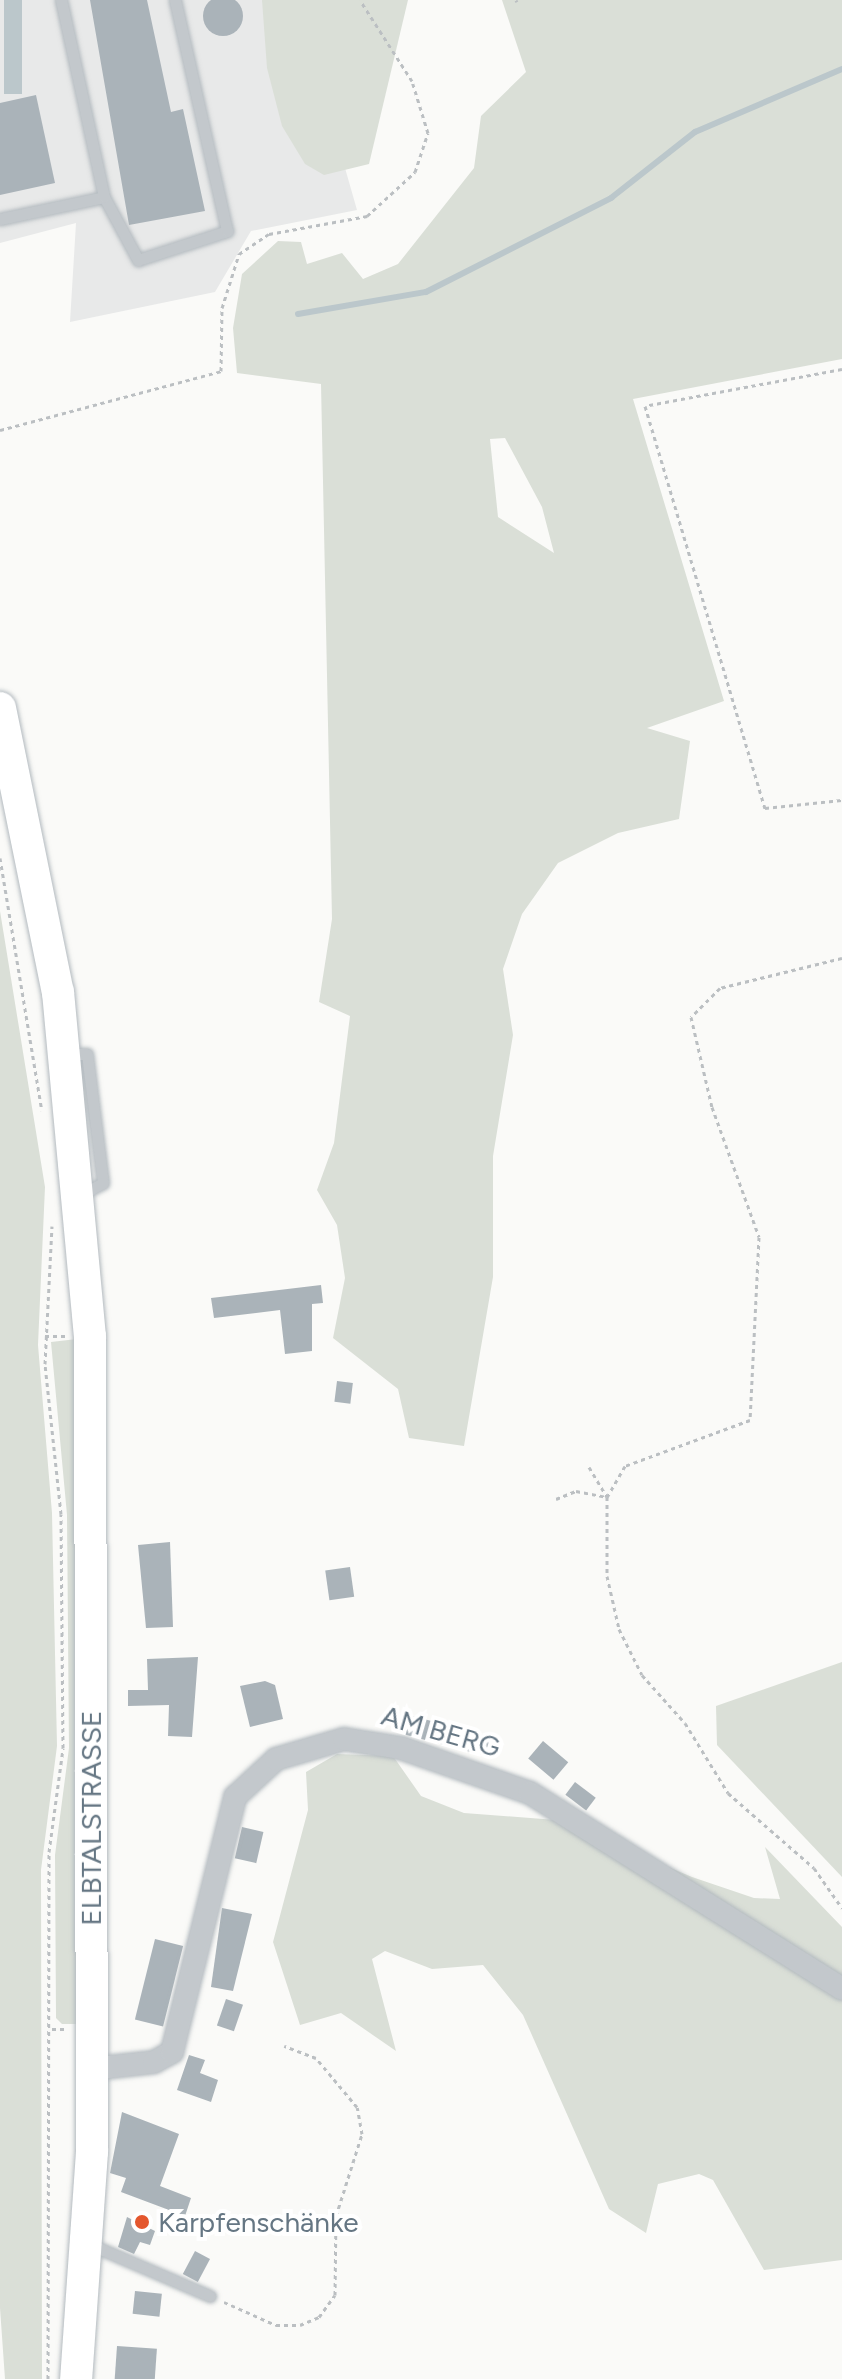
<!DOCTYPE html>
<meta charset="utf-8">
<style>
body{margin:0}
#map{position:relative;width:842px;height:2379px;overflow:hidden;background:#fafaf8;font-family:Figtree,sans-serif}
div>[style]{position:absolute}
.built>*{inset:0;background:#e8e9e9}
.green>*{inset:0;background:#dadfd7}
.water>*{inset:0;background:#bbc7cb;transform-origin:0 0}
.stream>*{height:6px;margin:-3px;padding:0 3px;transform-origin:3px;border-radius:3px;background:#bbc7cb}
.building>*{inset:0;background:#aab3b9;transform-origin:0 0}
.round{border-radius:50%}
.path>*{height:3px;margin-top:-1.5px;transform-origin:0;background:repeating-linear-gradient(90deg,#bbbfc2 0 4px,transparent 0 8px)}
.roads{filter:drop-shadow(0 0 2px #b3babf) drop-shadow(0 0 2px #b3babf)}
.lane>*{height:11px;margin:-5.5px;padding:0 5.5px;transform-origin:5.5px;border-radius:5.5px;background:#c3c8cc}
.street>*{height:22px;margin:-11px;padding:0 11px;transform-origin:11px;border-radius:11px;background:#c3c8cc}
.secondary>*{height:32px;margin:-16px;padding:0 16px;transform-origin:16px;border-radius:16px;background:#fff}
.dots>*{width:22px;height:22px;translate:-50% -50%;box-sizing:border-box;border:4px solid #fff;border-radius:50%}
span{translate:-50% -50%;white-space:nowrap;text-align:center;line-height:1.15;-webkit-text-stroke:8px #fff;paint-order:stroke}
.street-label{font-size:28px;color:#657683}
.poi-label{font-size:28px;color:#657683}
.left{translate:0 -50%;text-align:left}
</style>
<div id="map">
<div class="built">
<div style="clip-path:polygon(0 0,297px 0,357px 210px,251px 231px,215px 292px,70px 322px,76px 223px,0 243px)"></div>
</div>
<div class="green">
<div style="clip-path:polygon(262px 0,408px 0,369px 164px,324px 175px,305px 164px,282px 126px,267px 68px)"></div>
<div style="clip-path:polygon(evenodd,502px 0,842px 0,842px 359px,633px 399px,724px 701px,647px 728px,690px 741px,679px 819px,618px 833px,558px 863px,522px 914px,503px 969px,513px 1035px,493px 1156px,493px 1277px,464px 1446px,409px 1438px,398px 1389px,333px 1338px,345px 1278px,337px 1225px,317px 1190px,334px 1143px,350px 1016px,319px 1002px,332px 919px,321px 384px,237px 373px,233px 328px,242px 274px,278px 241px,301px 242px,307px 264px,342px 253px,363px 279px,398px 264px,474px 168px,481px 116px,526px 72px,502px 0,505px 438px,542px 507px,554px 553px,498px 517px,490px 439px,505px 438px)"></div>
<div style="clip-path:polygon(0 911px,45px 1187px,38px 1345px,52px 1513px,57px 1746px,41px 1870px,42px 2379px,5px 2379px,0 2308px)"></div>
<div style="clip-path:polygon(77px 1339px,77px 2024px,62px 2024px,56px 2018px,55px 1855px,69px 1748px,67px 1515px,51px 1342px)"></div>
<div style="clip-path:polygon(842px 1662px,842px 1877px,717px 1745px,716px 1706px)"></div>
<div style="clip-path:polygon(337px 1754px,393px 1756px,421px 1796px,464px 1813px,556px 1820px,692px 1877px,754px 1898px,780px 1899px,765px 1847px,842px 1927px,842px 2260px,764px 2270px,713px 2180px,699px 2174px,658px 2184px,646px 2233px,609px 2209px,523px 2015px,483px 1965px,432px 1969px,385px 1951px,372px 1959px,396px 2051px,341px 2013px,300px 2025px,273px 1942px,308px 1810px,306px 1772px)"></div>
</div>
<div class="water">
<div style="left:4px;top:0;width:18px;height:94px"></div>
</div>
<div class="stream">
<div style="left:298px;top:314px;width:130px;rotate:-9.8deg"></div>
<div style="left:426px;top:292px;width:208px;rotate:-26.9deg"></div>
<div style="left:611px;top:198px;width:107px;rotate:-38.2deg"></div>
<div style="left:695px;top:132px;width:160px;rotate:-23.2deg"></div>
</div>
<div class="building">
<div class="round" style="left:203px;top:-4px;width:40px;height:40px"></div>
<div style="clip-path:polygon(90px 0,147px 0,171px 112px,183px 109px,205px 211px,129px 225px)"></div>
<div style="clip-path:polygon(36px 95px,55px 183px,0 195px,0 103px)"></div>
<div style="clip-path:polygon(321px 1285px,323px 1303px,312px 1304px,312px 1351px,285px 1354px,280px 1310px,214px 1318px,211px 1298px)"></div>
<div style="left:337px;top:1381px;width:16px;height:21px;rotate:7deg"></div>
<div style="clip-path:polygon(170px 1542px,173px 1627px,146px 1628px,138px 1545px)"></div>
<div style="left:350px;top:1567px;width:30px;height:25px;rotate:82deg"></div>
<div style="clip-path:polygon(198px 1657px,192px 1737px,168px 1736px,169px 1705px,128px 1706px,128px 1690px,148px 1690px,147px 1659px)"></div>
<div style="clip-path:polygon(265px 1681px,275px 1685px,283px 1719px,250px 1727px,240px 1686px)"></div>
<div style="left:409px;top:1715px;width:91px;height:20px;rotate:15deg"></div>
<div style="left:543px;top:1741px;width:33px;height:23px;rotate:40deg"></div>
<div style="left:575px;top:1782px;width:26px;height:16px;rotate:37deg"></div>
<div style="left:242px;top:1827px;width:22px;height:32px;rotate:13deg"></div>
<div style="clip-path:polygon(222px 1908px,252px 1914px,233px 1991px,211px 1987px)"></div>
<div style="left:155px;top:1939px;width:29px;height:83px;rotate:14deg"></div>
<div style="left:226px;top:1999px;width:18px;height:28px;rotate:19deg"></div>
<div style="clip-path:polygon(189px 2055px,205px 2060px,200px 2073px,218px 2080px,211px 2102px,177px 2090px)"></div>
<div style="clip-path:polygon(122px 2112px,179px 2134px,160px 2186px,191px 2198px,185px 2216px,121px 2192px,126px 2178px,110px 2173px)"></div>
<div style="clip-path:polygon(127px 2217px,155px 2231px,150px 2245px,140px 2242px,134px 2254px,118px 2247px)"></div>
<div style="left:195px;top:2251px;width:17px;height:26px;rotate:28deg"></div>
<div style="left:135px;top:2291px;width:27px;height:23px;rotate:6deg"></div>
<div style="left:117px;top:2346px;width:40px;height:33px;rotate:4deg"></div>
</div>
<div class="path">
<div style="left:516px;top:0;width:2px;rotate:63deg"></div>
<div style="left:842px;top:369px;width:200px;rotate:169.4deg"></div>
<div style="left:645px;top:406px;width:420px;rotate:73.4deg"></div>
<div style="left:765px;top:808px;width:77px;rotate:-5.9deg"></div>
<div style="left:0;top:430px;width:229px;rotate:-14.9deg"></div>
<div style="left:221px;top:371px;width:63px;rotate:-89.1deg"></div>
<div style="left:222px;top:308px;width:57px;rotate:-72.5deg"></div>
<div style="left:239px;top:254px;width:36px;rotate:-34deg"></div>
<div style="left:269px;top:234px;width:100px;rotate:-10.4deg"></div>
<div style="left:367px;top:216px;width:65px;rotate:-42.5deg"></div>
<div style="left:415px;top:172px;width:41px;rotate:-71.6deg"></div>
<div style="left:428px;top:133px;width:54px;rotate:-107.1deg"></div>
<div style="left:412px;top:81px;width:96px;rotate:-122.7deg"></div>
<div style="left:0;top:858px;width:256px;rotate:80.6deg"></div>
<div style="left:842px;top:958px;width:126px;rotate:166.2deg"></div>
<div style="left:720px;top:988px;width:41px;rotate:135deg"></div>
<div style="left:691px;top:1017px;width:92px;rotate:76.9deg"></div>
<div style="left:712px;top:1107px;width:138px;rotate:70.1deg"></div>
<div style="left:759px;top:1237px;width:183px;rotate:92.8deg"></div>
<div style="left:750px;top:1420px;width:133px;rotate:159.8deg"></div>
<div style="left:625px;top:1466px;width:36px;rotate:120deg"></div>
<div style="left:607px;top:1497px;width:79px;rotate:90deg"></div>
<div style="left:607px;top:1576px;width:54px;rotate:77.2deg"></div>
<div style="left:619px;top:1629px;width:51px;rotate:63.4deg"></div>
<div style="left:642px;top:1675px;width:64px;rotate:48.1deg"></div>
<div style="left:685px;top:1723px;width:82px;rotate:58.4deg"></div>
<div style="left:728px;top:1793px;width:114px;rotate:41.1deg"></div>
<div style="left:814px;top:1868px;width:49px;rotate:55deg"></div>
<div style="left:45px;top:1336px;width:21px"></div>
<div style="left:589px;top:1467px;width:35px;rotate:59deg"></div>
<div style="left:556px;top:1499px;width:22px;rotate:-22deg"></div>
<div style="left:576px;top:1491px;width:32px;rotate:11deg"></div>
<div style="left:52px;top:2029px;width:16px"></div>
<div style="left:224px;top:2302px;width:57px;rotate:23.9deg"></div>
<div style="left:276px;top:2325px;width:24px"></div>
<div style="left:300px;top:2325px;width:21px;rotate:-23deg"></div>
<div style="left:319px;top:2317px;width:27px;rotate:-54deg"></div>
<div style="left:335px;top:2295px;width:79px;rotate:-89.3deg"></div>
<div style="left:336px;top:2216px;width:86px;rotate:-72.4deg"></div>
<div style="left:362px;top:2134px;width:27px;rotate:-100deg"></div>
<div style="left:357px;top:2107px;width:64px;rotate:-129.9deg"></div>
<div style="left:316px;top:2058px;width:34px;rotate:-159deg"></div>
<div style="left:48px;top:2379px;width:527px;rotate:-89.89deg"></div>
<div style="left:49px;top:1852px;width:105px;rotate:-82.3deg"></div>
<div style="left:63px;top:1748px;width:234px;rotate:-90.5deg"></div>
<div style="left:61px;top:1514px;width:151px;rotate:-96.1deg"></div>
<div style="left:45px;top:1364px;width:138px;rotate:-87.1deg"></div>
</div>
<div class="roads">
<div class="lane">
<div style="left:104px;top:197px;width:72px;rotate:61.6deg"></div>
<div style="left:138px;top:260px;width:94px;rotate:-18deg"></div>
<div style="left:227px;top:231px;width:237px;rotate:-102.7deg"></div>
<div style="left:0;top:219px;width:106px;rotate:-11.9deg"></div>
<div style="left:104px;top:197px;width:202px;rotate:-102.3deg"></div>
<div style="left:67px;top:1054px;width:20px"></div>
<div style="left:87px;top:1054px;width:130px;rotate:82.9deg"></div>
<div style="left:103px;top:1183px;width:24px;rotate:152deg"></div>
<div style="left:87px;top:2243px;width:134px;rotate:23.3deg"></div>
</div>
<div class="street">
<div style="left:91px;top:2069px;width:63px;rotate:-6.3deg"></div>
<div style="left:154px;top:2062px;width:21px;rotate:-29deg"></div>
<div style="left:172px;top:2052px;width:263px;rotate:-76.1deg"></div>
<div style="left:235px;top:1797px;width:56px;rotate:-42.8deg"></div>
<div style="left:276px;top:1759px;width:71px;rotate:-16.4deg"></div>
<div style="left:344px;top:1739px;width:58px;rotate:9deg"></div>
<div style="left:401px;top:1748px;width:137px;rotate:19.2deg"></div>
<div style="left:530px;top:1793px;width:368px;rotate:32.1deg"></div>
</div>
<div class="secondary">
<div style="left:0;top:708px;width:290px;rotate:78.5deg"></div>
<div style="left:58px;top:992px;width:345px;rotate:84.7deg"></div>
<div style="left:90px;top:1336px;width:816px;rotate:89.86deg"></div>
<div style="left:92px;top:2152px;width:228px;rotate:94deg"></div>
</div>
</div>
<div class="dots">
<div style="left:142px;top:2222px;background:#e4572e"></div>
</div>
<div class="street-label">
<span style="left:441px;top:1731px;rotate:16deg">AM BERG</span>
<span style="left:91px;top:1818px;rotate:-90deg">ELBTALSTRASSE</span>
</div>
<div class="poi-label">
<span class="left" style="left:158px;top:2222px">Karpfenschänke</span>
</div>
</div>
